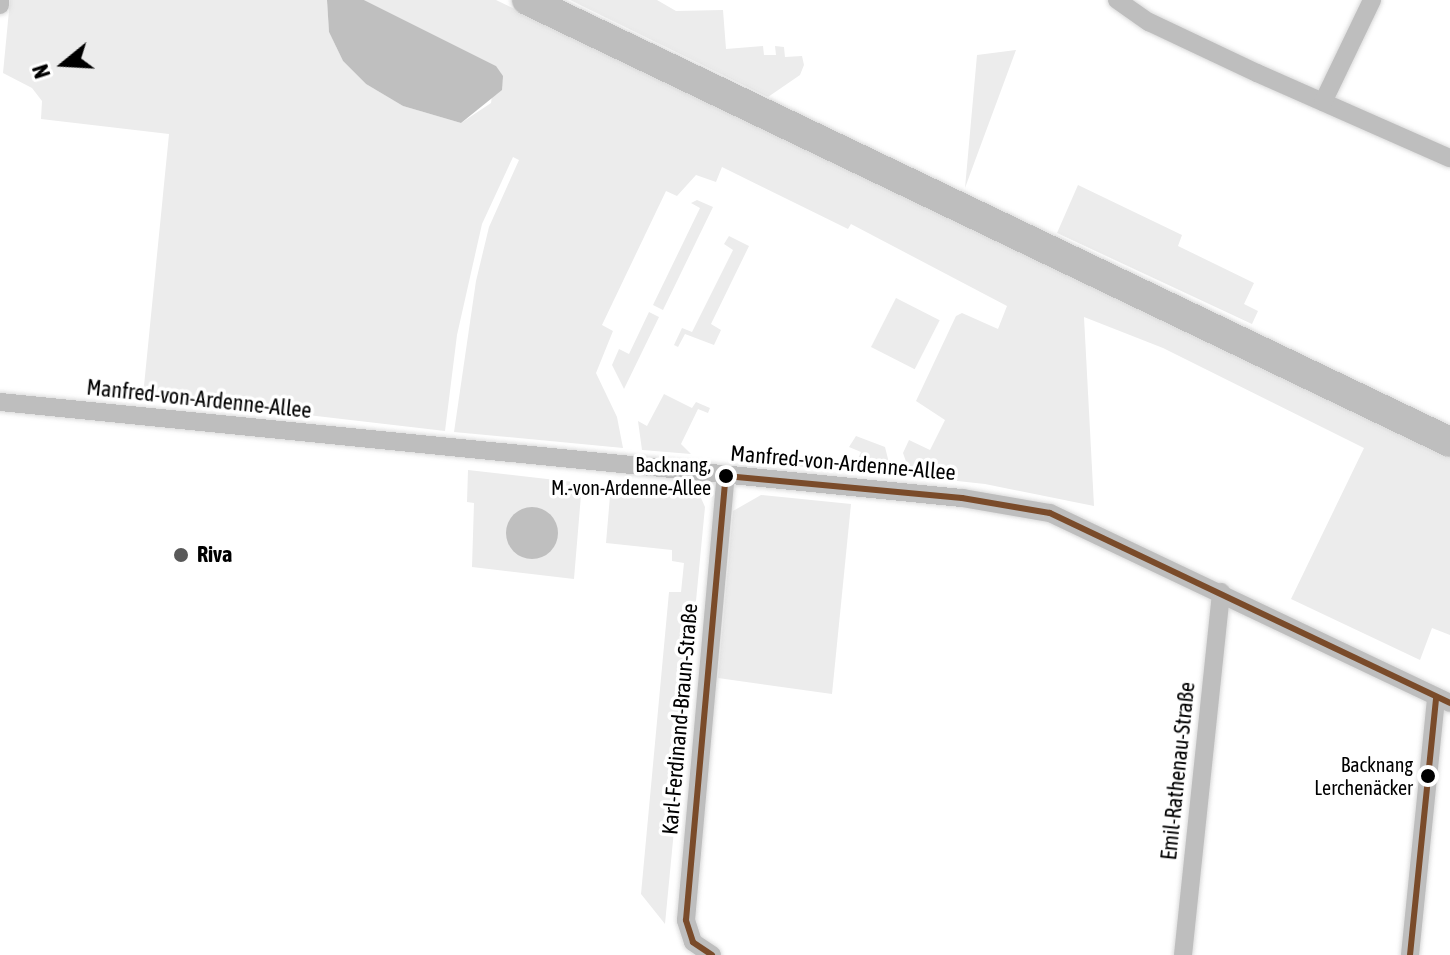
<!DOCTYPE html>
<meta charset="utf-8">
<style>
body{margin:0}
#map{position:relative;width:1450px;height:955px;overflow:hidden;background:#fff;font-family:"Asap Condensed",sans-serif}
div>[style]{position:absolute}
.green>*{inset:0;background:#ececec;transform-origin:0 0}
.water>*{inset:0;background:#bfbfbf}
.round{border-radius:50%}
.roads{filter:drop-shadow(0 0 2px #dbdbdb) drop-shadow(0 0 2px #dbdbdb)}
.street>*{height:18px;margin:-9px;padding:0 9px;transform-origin:9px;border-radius:9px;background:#bebebe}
.primary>*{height:30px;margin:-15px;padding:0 15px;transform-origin:15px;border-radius:15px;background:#bebebe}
.bus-1>*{height:6px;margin:-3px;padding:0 3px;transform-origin:3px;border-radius:3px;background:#7a4b2a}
.dots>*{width:22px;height:22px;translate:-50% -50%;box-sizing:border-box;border:4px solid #fff;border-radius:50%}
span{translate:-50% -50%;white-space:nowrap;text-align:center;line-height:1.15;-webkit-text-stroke:7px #fff;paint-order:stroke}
.bus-label{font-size:20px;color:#000}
.right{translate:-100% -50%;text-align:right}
.street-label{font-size:22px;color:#000}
.poi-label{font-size:22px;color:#000;font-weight:700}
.left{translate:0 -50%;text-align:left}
.north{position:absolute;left:24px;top:24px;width:80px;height:80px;-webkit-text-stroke:6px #fff;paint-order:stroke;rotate:252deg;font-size:22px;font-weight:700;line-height:32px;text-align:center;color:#000}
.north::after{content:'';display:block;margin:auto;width:28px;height:36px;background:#000;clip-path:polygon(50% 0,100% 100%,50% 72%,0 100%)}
</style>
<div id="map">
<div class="green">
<div style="clip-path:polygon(10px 0,327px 0,329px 32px,343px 61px,366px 84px,403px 106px,461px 123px,491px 103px,496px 66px,364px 0,496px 0,1450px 455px,1450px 635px,1432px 628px,1420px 660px,1291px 599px,1364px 448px,1163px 348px,1084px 317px,1094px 506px,985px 484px,911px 476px,903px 453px,909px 440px,930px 450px,945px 420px,916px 401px,956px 316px,962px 313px,998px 329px,1007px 306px,851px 224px,848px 229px,722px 167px,716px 182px,696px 175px,677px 196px,666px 191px,602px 325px,613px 331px,596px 373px,617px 417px,623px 448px,454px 432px,476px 281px,489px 227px,519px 160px,513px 157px,482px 224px,457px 335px,445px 431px,143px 396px,169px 134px,41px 119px,42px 101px,32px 88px,3px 73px)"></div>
<div style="clip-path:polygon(570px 0,657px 0,676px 11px,723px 10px,726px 49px,763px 46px,764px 55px,776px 55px,775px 46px,784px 47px,785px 57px,802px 56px,804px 65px,800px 75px,768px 97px)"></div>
<div style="clip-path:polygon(1016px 50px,976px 158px,965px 188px,977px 55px)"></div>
<div style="clip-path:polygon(1078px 185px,1182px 235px,1178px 246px,1254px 283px,1244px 304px,1258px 311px,1252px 324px,1057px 233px)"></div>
<div style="clip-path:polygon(697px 200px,713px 207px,663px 310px,653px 305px,700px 208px,691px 203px)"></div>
<div style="clip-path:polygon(729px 236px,749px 246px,711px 324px,721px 330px,714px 345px,685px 334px,678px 347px,674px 345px,682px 328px,692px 332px,733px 250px,724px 244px)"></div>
<div style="left:896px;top:298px;width:49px;height:55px;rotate:27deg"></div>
<div style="clip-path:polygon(649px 312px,659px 317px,624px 389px,612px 365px,619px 349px,629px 354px)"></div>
<div style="clip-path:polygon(664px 394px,692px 408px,696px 402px,710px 408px,708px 413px,698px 409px,681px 444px,691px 454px,642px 450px,638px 421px,647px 426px)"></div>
<div style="clip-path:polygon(856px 436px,885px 447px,892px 475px,762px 463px,767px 448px,785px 458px,854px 467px,861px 452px,849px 447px)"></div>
<div style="clip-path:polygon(468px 470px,582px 483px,574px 579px,472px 567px,474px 503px,467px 502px)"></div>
<div style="clip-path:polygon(611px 484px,698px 491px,705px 507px,665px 924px,641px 894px,669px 592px,681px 592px,684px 563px,672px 561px,672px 550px,606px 543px)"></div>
<div style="clip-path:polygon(761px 495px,851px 504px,832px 694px,718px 678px,733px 511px)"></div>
</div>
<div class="water">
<div style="clip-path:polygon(327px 0,364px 0,496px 66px,503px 76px,502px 90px,461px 123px,403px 106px,366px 84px,343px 61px,329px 32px)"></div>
<div class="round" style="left:506px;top:507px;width:52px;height:52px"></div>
</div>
<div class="roads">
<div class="street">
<div style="left:1117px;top:0;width:39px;rotate:35deg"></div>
<div style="left:1149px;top:22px;width:119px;rotate:25.3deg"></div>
<div style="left:1257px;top:73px;width:211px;rotate:23.8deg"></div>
<div style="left:0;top:5px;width:5px;rotate:-90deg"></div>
<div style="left:1323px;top:102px;width:113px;rotate:-64.3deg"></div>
<div style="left:0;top:402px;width:967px;rotate:5.7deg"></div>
<div style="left:962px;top:498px;width:89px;rotate:9.7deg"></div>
<div style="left:1050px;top:513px;width:443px;rotate:25.4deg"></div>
<div style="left:712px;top:955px;width:23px;rotate:-146deg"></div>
<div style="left:693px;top:942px;width:23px;rotate:-108deg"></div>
<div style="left:686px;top:920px;width:446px;rotate:-84.9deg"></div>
<div style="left:1183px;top:955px;width:365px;rotate:-84deg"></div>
<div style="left:1410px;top:955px;width:259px;rotate:-84.2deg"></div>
</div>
<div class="primary">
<div style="left:527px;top:0;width:1023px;rotate:25.59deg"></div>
</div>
</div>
<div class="bus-1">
<div style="left:712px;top:955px;width:23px;rotate:-146deg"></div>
<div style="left:693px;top:942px;width:23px;rotate:-108deg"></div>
<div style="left:686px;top:920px;width:446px;rotate:-84.9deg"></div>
<div style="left:726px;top:476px;width:237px;rotate:5.3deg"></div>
<div style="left:962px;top:498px;width:89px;rotate:9.7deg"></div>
<div style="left:1050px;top:513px;width:443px;rotate:25.4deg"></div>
<div style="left:1410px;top:955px;width:259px;rotate:-84.2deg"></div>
</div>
<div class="dots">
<div style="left:726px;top:476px;background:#000"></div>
<div style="left:181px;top:555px;background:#595959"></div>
<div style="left:1428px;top:776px;background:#000"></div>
</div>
<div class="bus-label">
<span class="right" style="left:711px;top:476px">Backnang,<br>M.-von-Ardenne-Allee</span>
<span class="right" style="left:1413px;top:776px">Backnang<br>Lerchenäcker</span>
</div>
<div class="street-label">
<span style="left:199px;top:399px;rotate:6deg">Manfred-von-Ardenne-Allee</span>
<span style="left:843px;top:463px;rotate:5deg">Manfred-von-Ardenne-Allee</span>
<span style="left:680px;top:719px;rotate:-85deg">Karl-Ferdinand-Braun-Straße</span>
<span style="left:1178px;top:771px;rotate:-84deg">Emil-Rathenau-Straße</span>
</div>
<div class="poi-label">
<span class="left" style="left:197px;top:555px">Riva</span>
</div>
<div class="north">N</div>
</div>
